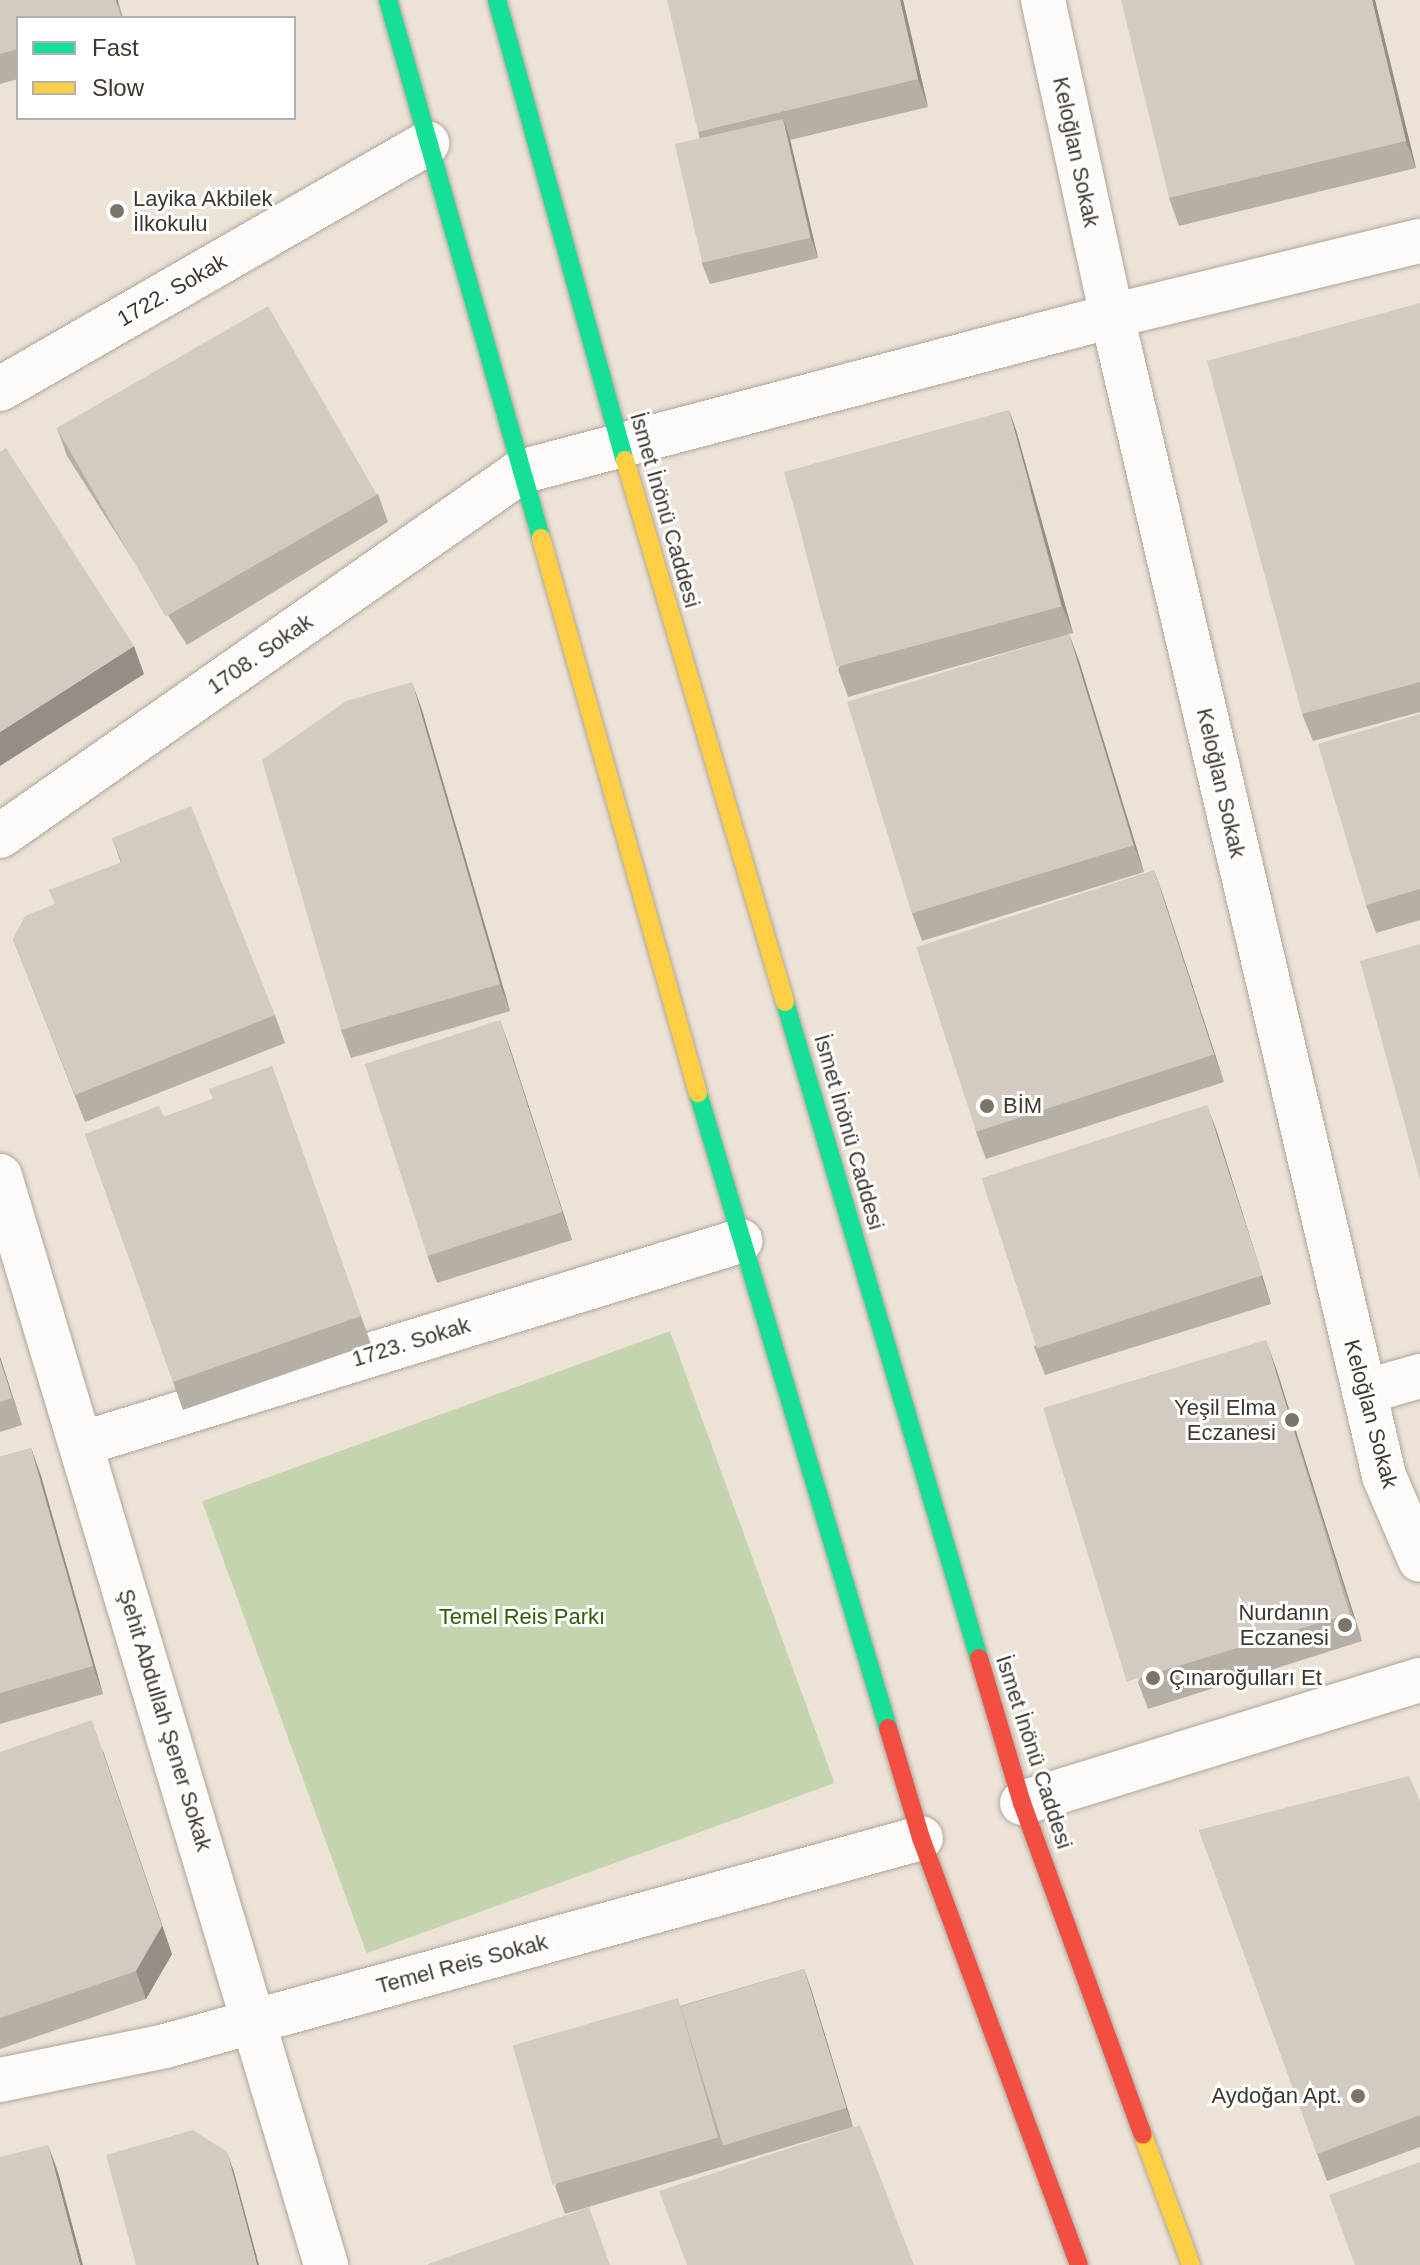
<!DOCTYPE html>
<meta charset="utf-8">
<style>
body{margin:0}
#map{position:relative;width:1420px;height:2265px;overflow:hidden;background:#ede2d6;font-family:Arial,sans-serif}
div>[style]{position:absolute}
.green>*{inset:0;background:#c4d4ae;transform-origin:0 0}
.roads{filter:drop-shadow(0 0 2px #aea69c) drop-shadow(0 0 2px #aea69c)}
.street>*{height:44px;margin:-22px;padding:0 22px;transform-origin:22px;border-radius:22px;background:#fcfbf9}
.fast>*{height:18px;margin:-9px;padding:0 9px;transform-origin:9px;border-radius:9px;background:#16e098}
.slow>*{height:18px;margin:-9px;padding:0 9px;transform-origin:9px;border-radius:9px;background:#ffcf43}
.jam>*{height:18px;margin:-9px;padding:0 9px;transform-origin:9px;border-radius:9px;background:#f24e42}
.wall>*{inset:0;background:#b5afa6}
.shaded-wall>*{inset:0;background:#948e87;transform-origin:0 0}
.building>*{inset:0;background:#d3cbc1;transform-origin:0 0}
.dots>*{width:22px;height:22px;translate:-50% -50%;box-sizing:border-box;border:4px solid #fff;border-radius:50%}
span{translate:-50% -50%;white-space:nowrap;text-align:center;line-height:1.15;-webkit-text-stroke:6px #fff;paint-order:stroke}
.street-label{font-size:22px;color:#3f382f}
.poi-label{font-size:22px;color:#3f382f}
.left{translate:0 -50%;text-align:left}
.right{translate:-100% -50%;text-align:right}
.park-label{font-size:22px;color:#2f5d04}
.legend{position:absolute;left:16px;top:16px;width:280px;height:104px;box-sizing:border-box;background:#fff;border:2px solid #b2afac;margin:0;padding:10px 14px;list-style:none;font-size:24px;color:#3f382f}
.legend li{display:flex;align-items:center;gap:16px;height:40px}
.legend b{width:40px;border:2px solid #b2afac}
</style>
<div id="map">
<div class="green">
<div style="left:670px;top:1331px;width:481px;height:498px;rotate:70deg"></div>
</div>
<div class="roads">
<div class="street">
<div style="left:1043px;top:0;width:323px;rotate:77.7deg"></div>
<div style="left:1112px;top:316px;width:1191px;rotate:76.8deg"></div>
<div style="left:1384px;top:1476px;width:91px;rotate:66.8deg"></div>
<div style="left:0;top:389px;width:493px;rotate:-29.9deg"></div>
<div style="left:0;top:836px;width:635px;rotate:-34.99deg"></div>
<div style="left:520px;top:472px;width:612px;rotate:-14.76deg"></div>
<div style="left:1112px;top:316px;width:317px;rotate:-13.7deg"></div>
<div style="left:0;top:1176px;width:1137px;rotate:73.33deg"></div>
<div style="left:1364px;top:1392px;width:58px;rotate:-15.9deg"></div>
<div style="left:81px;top:1444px;width:690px;rotate:-17.12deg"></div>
<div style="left:1022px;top:1803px;width:417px;rotate:-17.2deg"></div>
<div style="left:0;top:2080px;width:168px;rotate:-11.6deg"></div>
<div style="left:165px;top:2046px;width:784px;rotate:-15.38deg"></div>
</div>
<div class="fast">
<div style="left:388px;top:0;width:559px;rotate:74.12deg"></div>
<div style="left:497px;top:0;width:477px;rotate:74.5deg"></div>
<div style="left:785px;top:1002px;width:684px;rotate:73.53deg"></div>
<div style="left:698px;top:1093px;width:663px;rotate:73.34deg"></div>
</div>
<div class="slow">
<div style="left:625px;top:460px;width:565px;rotate:73.55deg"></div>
<div style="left:541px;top:538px;width:577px;rotate:74.2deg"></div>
<div style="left:1143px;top:2135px;width:139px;rotate:69.7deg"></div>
</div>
<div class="jam">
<div style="left:979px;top:1658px;width:151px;rotate:73.5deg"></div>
<div style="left:1022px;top:1803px;width:353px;rotate:70deg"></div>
<div style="left:888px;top:1728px;width:115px;rotate:73.3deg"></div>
<div style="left:921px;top:1838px;width:455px;rotate:69.7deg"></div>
</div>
</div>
<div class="wall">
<div style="clip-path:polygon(0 0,118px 0,123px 18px,18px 18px,18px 79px,0 84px)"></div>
<div style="clip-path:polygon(903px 0,928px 107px,790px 140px,818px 258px,710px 284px,702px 264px,700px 139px,698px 132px)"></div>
<div style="clip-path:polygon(1375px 0,1416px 168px,1179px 226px,1169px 198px)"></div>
<div style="clip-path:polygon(1420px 303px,1420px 712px,1313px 741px,1302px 714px)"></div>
<div style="clip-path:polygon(1009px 410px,1016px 430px,1073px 633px,1069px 634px,1079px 661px,1144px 872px,922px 941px,912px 913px,1049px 640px,848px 697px,838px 669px)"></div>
<div style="clip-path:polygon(57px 428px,378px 494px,388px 522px,187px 645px,67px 456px)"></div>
<div style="clip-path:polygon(422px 710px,510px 1011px,351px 1058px,341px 1030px)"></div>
<div style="clip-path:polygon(1420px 714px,1420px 920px,1376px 933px,1366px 905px)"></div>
<div style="clip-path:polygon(112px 838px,275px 1015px,285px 1043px,85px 1122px,13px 939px,54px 904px,121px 863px)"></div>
<div style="clip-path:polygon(1154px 870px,1224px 1082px,986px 1159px,976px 1132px)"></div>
<div style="clip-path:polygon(500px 1020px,572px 1240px,437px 1283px,427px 1255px)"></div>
<div style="clip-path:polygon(272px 1066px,371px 1344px,183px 1410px,85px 1134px,164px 1117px,213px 1099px)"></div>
<div style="clip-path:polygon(1217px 1132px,1271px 1304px,1045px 1375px,1034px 1347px)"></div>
<div style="clip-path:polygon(0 1357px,22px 1425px,0 1432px)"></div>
<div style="clip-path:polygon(1276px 1368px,1362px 1641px,1148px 1709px,1138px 1682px)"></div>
<div style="clip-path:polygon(31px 1448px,41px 1476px,103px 1694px,0 1724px,0 1457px)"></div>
<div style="clip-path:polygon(0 1752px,172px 1954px,146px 1999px,0 2049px)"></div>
<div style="clip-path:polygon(1420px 1801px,1420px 2147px,1327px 2181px,1199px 1830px)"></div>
<div style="clip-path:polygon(804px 1969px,811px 1989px,853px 2127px,565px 2214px,555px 2186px,680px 2006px)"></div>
</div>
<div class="shaded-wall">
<div style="left:116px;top:0;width:2px;height:19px"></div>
<div style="clip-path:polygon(900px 0,903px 0,928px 107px,918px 79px)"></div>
<div style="clip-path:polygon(1372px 0,1375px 0,1416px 168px,1406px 141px)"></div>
<div style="clip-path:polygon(783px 119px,790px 139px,818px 258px,811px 238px)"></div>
<div style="clip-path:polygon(1009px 410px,1016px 430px,1073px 633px,1062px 606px)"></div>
<div style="clip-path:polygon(1069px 634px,1079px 661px,1144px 872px,1134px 845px)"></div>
<div style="clip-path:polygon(134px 646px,144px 674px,0 766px,0 732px)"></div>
<div style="clip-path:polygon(412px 682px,422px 710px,510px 1011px,500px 984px)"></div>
<div style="clip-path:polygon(1154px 870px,1164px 898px,1224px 1082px,1214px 1054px)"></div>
<div style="clip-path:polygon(500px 1020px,510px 1048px,572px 1240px,562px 1212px)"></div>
<div style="clip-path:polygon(1207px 1105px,1217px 1132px,1271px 1304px,1261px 1276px)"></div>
<div style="clip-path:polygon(1266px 1340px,1276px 1368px,1362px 1641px,1352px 1613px)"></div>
<div style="clip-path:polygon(0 1357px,22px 1425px,0 1360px)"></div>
<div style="clip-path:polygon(31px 1448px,41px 1476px,103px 1694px,93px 1666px)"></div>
<div style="clip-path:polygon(102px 1748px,172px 1954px,146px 1999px,136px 1971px)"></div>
<div style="clip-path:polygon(804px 1969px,811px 1989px,853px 2127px,846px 2108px)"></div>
<div style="clip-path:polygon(48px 2145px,58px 2172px,83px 2265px,80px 2265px)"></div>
<div style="clip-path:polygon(227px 2152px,234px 2172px,259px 2265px,257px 2265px)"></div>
</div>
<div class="building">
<div style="clip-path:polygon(0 0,116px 0,121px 18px,18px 18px,18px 49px,0 54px)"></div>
<div style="clip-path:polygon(667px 0,900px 0,918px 79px,698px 132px)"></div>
<div style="clip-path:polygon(1121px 0,1372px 0,1406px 141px,1169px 198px)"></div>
<div style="left:783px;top:119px;width:122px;height:111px;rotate:77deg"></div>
<div style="clip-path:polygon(1420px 303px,1420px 682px,1302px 714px,1207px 361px)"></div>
<div style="left:268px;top:306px;width:218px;height:244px;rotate:60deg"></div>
<div style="clip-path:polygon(1009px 410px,1031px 490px,1028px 482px,804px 544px,784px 472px)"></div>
<div style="clip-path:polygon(6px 448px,134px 646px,0 732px,0 452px)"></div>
<div style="left:1028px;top:482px;width:129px;height:233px;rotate:75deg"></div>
<div style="left:1069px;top:634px;width:221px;height:232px;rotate:73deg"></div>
<div style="clip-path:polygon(412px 682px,500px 984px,341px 1030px,262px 760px,346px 701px)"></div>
<div style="clip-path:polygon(1420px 714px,1420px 889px,1366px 905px,1318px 744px)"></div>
<div style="clip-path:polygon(191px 806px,275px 1015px,75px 1095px,13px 939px,25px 916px,55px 904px,49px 890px,122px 862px,112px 838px)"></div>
<div style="left:1154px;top:870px;width:194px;height:250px;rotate:72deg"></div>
<div style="clip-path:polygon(1420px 944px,1420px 1180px,1360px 961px)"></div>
<div style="left:500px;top:1020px;width:202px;height:142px;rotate:72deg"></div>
<div style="clip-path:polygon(272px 1066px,361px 1316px,173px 1382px,85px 1134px,159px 1106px,164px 1117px,213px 1099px,209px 1089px)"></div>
<div style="left:1207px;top:1105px;width:179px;height:237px;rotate:72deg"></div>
<div style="left:1266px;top:1340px;width:286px;height:233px;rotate:73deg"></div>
<div style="clip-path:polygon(0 1360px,12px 1398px,0 1402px)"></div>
<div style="clip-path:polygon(31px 1448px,93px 1666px,0 1693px,0 1457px)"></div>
<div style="clip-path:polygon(92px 1720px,162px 1926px,136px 1971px,0 2018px,0 1752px)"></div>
<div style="clip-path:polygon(1409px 1776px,1420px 1801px,1420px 2115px,1317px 2154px,1199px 1830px)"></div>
<div style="left:804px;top:1969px;width:145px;height:129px;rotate:73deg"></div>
<div style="left:678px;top:1998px;width:145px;height:172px;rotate:74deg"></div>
<div style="clip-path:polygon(860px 2125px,914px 2265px,687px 2265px,659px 2191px)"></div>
<div style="clip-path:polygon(193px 2130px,227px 2152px,257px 2265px,136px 2265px,106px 2155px)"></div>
<div style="clip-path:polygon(48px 2145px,80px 2265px,0 2265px,0 2157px)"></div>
<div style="clip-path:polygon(1420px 2162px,1420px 2265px,1355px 2265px,1329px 2195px)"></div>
<div style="clip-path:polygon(589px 2207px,610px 2265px,428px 2265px,428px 2264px)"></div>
</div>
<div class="dots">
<div style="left:117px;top:211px;background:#7c7469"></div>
<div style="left:987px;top:1106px;background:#7c7469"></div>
<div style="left:1292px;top:1420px;background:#7c7469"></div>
<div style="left:1345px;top:1625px;background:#7c7469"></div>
<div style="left:1153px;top:1678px;background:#7c7469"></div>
<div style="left:1358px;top:2096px;background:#7c7469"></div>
</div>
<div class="street-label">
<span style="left:1076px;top:152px;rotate:78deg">Keloğlan Sokak</span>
<span style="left:172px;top:290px;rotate:-30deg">1722. Sokak</span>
<span style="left:665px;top:510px;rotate:74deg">İsmet İnönü Caddesi</span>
<span style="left:260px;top:654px;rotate:-35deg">1708. Sokak</span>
<span style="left:1221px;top:783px;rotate:77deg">Keloğlan Sokak</span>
<span style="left:849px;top:1132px;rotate:74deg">İsmet İnönü Caddesi</span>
<span style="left:411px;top:1342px;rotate:-17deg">1723. Sokak</span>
<span style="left:1371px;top:1414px;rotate:75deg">Keloğlan Sokak</span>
<span style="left:165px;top:1720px;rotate:73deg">Şehit Abdullah Şener Sokak</span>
<span style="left:1034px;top:1752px;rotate:72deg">İsmet İnönü Caddesi</span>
<span style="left:462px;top:1964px;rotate:-15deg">Temel Reis Sokak</span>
</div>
<div class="poi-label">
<span class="left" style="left:133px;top:211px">Layika Akbilek<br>İlkokulu</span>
<span class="left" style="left:1003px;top:1106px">BİM</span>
<span class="right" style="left:1276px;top:1420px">Yeşil Elma<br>Eczanesi</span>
<span class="right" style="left:1329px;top:1625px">Nurdanın<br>Eczanesi</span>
<span class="left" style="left:1169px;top:1678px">Çınaroğulları Et</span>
<span class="right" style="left:1342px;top:2096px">Aydoğan Apt.</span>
</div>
<div class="park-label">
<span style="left:522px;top:1617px">Temel Reis Parkı</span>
</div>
<ul class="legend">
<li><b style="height:10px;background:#16e098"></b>Fast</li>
<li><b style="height:10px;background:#ffcf43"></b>Slow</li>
</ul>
</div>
